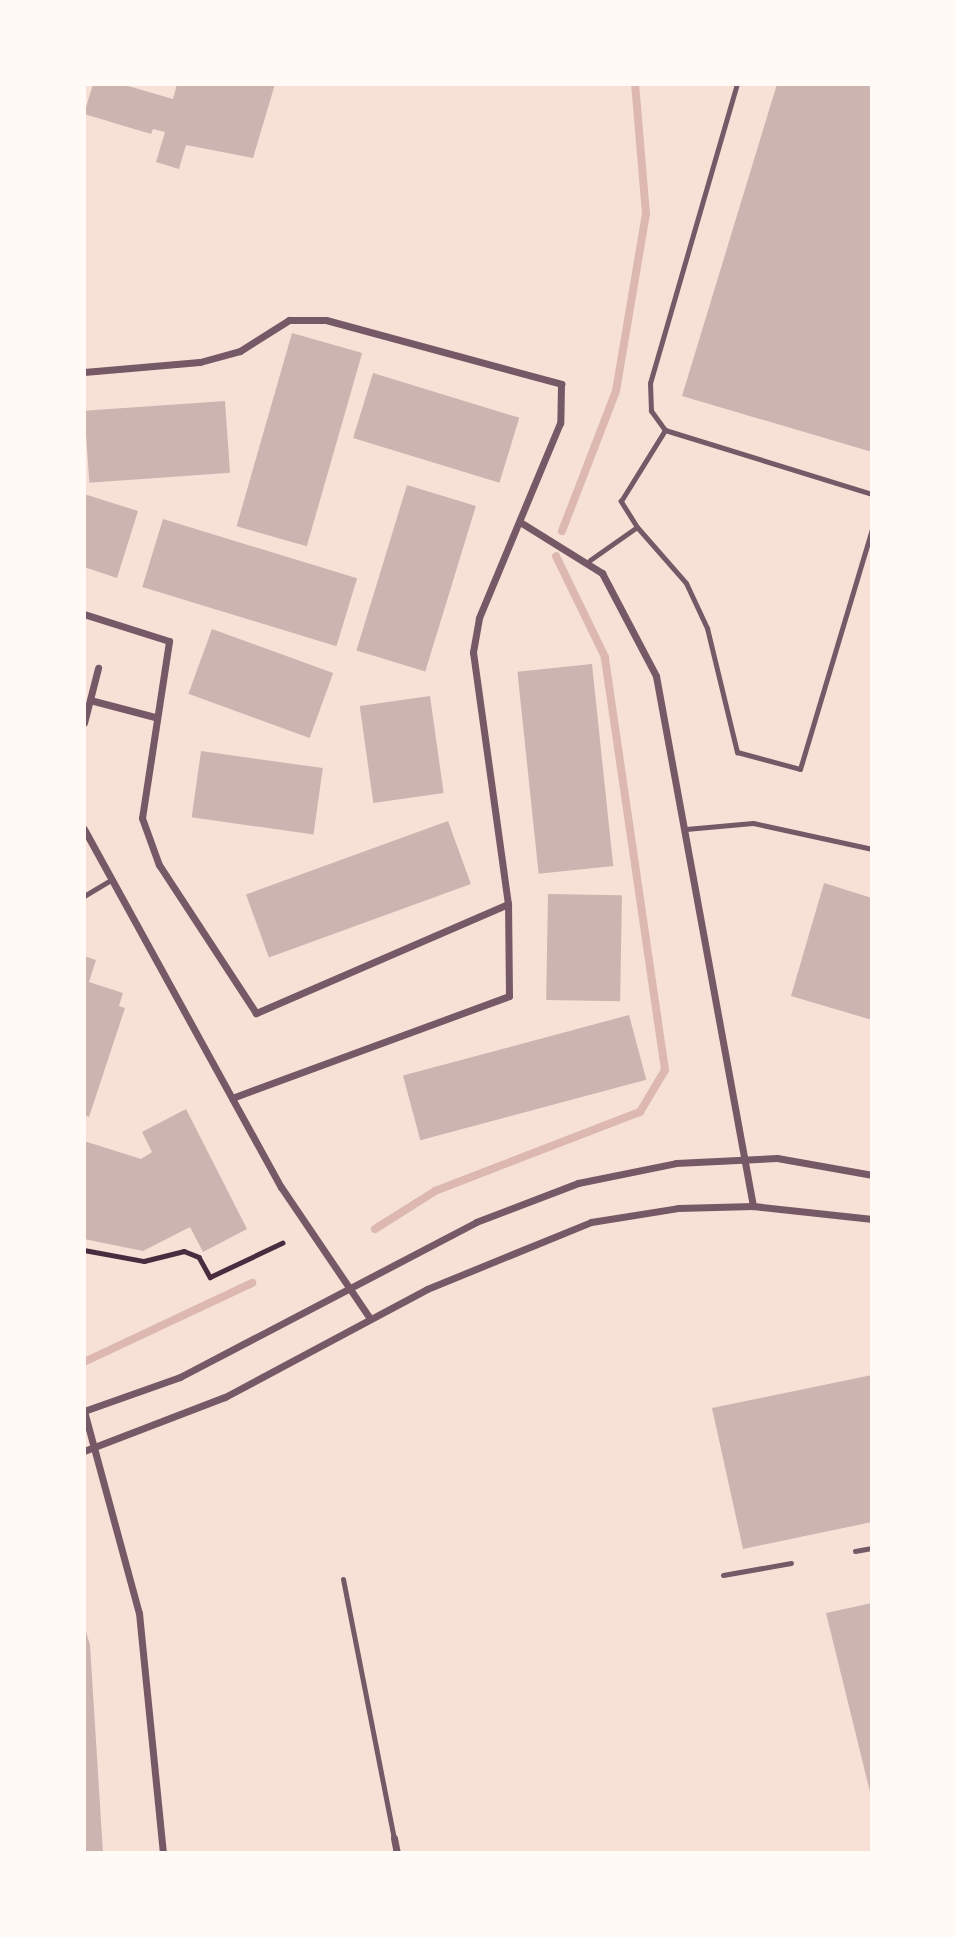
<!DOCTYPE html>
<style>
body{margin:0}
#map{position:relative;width:956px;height:1937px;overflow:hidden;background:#f7e1d7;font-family:"Work Sans",sans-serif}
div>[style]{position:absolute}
.stream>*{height:8px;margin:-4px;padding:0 4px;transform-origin:4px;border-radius:4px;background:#dcb8b0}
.building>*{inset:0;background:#ccb4b1;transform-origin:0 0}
.path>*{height:4.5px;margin:-2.25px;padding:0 2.25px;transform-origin:2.25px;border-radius:2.25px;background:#4a2c40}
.service>*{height:5px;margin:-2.5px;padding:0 2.5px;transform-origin:2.5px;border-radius:2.5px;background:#755966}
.minor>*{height:7px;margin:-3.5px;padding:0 3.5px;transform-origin:3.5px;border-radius:3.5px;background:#755966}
span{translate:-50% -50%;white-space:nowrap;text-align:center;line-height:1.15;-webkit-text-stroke:5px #fffaf5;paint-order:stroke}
.frame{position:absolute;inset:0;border:86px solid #fffaf5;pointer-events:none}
</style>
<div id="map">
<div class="stream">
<div style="left:562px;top:531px;width:150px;rotate:-68.9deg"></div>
<div style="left:616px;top:391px;width:180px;rotate:-80.4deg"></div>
<div style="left:646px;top:214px;width:130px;rotate:-94.8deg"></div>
<div style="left:375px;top:1229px;width:71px;rotate:-32.3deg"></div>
<div style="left:435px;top:1191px;width:220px;rotate:-21.1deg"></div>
<div style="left:640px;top:1112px;width:49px;rotate:-59.2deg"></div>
<div style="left:665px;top:1070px;width:417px;rotate:-98.3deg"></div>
<div style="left:605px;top:657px;width:112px;rotate:-115.9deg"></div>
<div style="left:84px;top:1362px;width:186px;rotate:-25.2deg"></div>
</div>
<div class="building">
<div style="clip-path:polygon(93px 84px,121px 84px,173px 99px,177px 84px,275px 84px,253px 158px,186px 145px,179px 169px,156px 162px,165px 132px,153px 129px,151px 134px,84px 114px)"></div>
<div style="clip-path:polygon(777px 84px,872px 84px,872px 452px,682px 396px)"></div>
<div style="left:292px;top:333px;width:73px;height:201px;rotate:16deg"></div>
<div style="left:373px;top:373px;width:153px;height:68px;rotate:17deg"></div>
<div style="left:225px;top:401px;width:72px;height:141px;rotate:86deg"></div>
<div style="left:407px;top:485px;width:72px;height:173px;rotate:17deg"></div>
<div style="clip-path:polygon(84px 494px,138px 511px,117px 578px,84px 567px)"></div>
<div style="left:163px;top:519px;width:203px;height:71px;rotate:17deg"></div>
<div style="left:212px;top:629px;width:129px;height:69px;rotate:20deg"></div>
<div style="left:592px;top:664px;width:203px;height:75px;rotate:84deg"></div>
<div style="left:430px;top:696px;width:98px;height:71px;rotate:82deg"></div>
<div style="left:201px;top:751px;width:123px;height:67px;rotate:8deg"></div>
<div style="left:448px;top:821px;width:67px;height:215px;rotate:70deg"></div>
<div style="clip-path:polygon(824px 883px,872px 898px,872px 1020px,791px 996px)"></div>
<div style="left:548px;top:894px;width:74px;height:106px;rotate:1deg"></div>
<div style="clip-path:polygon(84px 956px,96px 960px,89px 982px,123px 993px,119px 1006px,125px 1008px,89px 1117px,84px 1115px)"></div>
<div style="left:629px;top:1015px;width:67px;height:234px;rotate:75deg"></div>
<div style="clip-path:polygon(186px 1109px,247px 1229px,203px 1252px,190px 1227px,143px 1251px,84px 1239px,84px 1141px,141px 1159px,152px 1152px,142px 1132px)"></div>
<div style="clip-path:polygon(872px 1375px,872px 1522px,743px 1549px,712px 1408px)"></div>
<div style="clip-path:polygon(872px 1603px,872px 1796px,871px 1796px,826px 1613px)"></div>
<div style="clip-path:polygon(84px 1625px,90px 1645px,103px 1853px,84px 1853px)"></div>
</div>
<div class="path">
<div style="left:84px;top:1250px;width:61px;rotate:10.4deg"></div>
<div style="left:144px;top:1261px;width:41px;rotate:-14deg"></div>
<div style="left:184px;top:1251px;width:16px;rotate:22deg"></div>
<div style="left:199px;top:1257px;width:23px;rotate:61deg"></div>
<div style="left:210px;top:1277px;width:80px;rotate:-25.3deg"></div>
</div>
<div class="service">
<div style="left:665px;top:430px;width:24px;rotate:-126deg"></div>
<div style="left:651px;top:411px;width:28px;rotate:-92deg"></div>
<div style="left:650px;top:383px;width:311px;rotate:-73.8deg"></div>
<div style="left:637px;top:527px;width:74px;rotate:48.8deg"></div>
<div style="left:686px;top:583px;width:50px;rotate:65deg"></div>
<div style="left:707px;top:628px;width:128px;rotate:76.4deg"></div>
<div style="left:737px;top:752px;width:65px;rotate:15.1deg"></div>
<div style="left:800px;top:769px;width:251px;rotate:-73.3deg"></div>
<div style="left:590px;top:560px;width:57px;rotate:-35.1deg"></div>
<div style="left:637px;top:527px;width:31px;rotate:-122deg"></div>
<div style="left:621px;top:501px;width:84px;rotate:-58.2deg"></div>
<div style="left:665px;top:430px;width:217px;rotate:17.2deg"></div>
<div style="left:686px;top:829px;width:67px;rotate:-5.1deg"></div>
<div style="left:753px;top:823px;width:122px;rotate:12.3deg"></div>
<div style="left:84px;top:896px;width:29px;rotate:-31deg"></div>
<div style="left:855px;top:1551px;width:17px;rotate:-10deg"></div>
<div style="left:723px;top:1575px;width:69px;rotate:-10deg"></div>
<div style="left:343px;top:1579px;width:264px;rotate:78.9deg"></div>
</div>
<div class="minor">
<div style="left:84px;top:372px;width:116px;rotate:-4.9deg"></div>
<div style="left:200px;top:362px;width:41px;rotate:-15.4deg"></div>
<div style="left:240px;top:351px;width:58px;rotate:-32.3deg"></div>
<div style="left:289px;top:320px;width:37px"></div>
<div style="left:326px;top:320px;width:244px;rotate:15.2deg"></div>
<div style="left:561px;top:384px;width:39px;rotate:91deg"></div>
<div style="left:560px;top:423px;width:211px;rotate:112.6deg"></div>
<div style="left:479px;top:618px;width:35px;rotate:100deg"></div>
<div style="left:473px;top:652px;width:254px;rotate:82.1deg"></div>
<div style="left:508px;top:904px;width:275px;rotate:156.6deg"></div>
<div style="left:256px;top:1013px;width:177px;rotate:-123.2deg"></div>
<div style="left:159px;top:865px;width:50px;rotate:-109.9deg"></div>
<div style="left:142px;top:818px;width:179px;rotate:-81.3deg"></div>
<div style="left:169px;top:641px;width:89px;rotate:-162.4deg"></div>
<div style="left:520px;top:522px;width:97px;rotate:31.9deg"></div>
<div style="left:602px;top:573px;width:116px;rotate:62.3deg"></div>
<div style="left:656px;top:676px;width:539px;rotate:79.63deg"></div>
<div style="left:90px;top:700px;width:67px;rotate:14.7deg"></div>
<div style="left:84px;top:723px;width:57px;rotate:-75.7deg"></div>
<div style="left:84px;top:829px;width:409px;rotate:61.2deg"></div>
<div style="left:281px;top:1187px;width:157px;rotate:55.9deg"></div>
<div style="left:232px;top:1098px;width:295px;rotate:-20.2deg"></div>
<div style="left:509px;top:996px;width:92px;rotate:-90.6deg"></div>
<div style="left:84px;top:1411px;width:102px;rotate:-19.5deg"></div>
<div style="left:180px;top:1377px;width:334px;rotate:-27.6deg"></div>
<div style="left:476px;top:1222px;width:109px;rotate:-20.9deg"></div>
<div style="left:578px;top:1183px;width:100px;rotate:-11.5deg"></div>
<div style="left:676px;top:1163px;width:101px;rotate:-2.8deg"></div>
<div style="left:777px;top:1158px;width:97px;rotate:10.1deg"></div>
<div style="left:84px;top:1411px;width:209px;rotate:74.8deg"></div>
<div style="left:139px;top:1613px;width:241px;rotate:84.3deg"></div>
<div style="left:84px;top:1451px;width:151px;rotate:-21deg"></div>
<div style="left:225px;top:1397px;width:229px;rotate:-28.1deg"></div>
<div style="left:427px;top:1289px;width:177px;rotate:-22.2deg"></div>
<div style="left:591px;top:1222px;width:88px;rotate:-9.1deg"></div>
<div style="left:678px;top:1208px;width:75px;rotate:-1.5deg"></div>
<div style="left:753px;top:1206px;width:120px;rotate:6.2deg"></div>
<div style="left:394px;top:1838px;width:15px;rotate:79deg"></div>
</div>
<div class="frame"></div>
</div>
